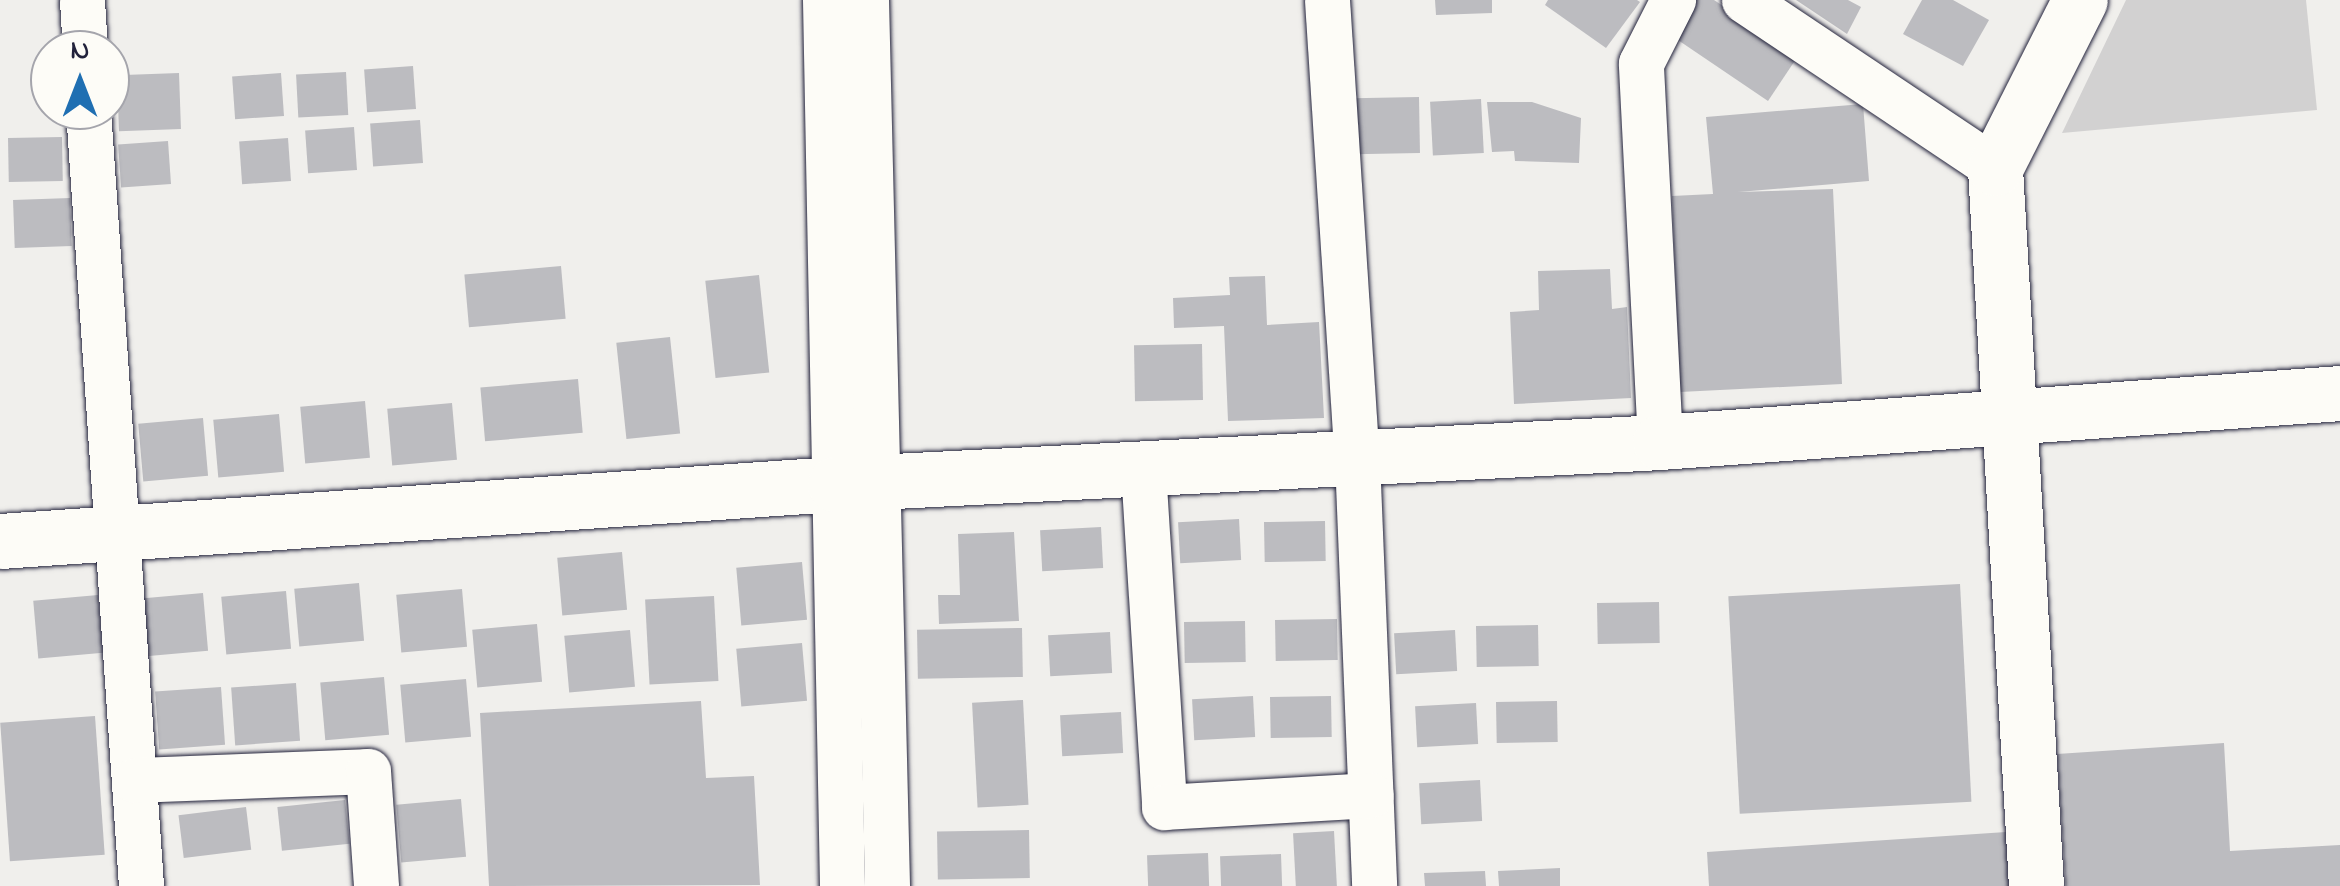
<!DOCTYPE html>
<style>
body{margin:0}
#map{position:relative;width:2340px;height:886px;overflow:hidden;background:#f0efec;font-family:"Indie Flower",sans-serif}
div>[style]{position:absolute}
.green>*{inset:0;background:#d2d1d1}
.building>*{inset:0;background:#bcbcc0;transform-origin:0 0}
.roads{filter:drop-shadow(0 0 2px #22223b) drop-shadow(0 0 2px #22223b)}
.minor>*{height:45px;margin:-22.5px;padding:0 22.5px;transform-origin:22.5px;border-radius:22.5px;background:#fdfcf7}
.tertiary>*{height:55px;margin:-27.5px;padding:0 27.5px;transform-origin:27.5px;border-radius:27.5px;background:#fdfcf7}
span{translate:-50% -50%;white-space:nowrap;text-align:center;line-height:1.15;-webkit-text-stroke:8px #fdfcf7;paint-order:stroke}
.north{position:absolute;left:30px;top:30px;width:100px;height:100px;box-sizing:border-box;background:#fdfcf7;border:2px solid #a5a5ac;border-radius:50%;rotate:0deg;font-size:28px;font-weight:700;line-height:40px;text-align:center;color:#22223b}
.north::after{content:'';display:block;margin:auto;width:35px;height:45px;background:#1f6fb2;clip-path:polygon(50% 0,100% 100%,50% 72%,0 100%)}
</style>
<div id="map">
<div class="green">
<div style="clip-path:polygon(2126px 0,2306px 0,2317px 110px,2062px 133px)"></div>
</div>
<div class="building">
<div style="clip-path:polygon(1435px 0,1492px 0,1492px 13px,1436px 15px)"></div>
<div style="clip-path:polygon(1548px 0,1637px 0,1640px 2px,1606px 48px,1545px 5px)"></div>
<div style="clip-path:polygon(1696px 0,1714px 0,1798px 56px,1768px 101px,1672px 36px)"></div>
<div style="clip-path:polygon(1796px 0,1848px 0,1861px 7px,1847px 34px)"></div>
<div style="clip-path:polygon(1922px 0,1953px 0,1989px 20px,1963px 66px,1903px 34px)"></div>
<div style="left:413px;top:66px;width:43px;height:49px;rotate:86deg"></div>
<div style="left:346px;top:72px;width:43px;height:50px;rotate:87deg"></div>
<div style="left:179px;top:73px;width:56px;height:62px;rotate:88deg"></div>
<div style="left:281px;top:73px;width:43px;height:49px;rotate:86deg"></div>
<div style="left:1419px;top:97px;width:56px;height:66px;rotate:89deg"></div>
<div style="left:1481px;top:99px;width:54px;height:51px;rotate:87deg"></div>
<div style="clip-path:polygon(1487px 102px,1532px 102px,1581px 118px,1579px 163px,1515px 161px,1514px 151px,1492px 152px)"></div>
<div style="clip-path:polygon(1863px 104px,1869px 181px,1738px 192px,1833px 189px,1842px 384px,1680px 392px,1672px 196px,1713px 194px,1706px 117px)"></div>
<div style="left:420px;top:120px;width:43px;height:50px;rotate:86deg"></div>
<div style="left:354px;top:127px;width:43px;height:49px;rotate:86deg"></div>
<div style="left:62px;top:137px;width:44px;height:54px;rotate:89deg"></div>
<div style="left:288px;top:138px;width:43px;height:49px;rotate:86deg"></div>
<div style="left:168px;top:141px;width:43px;height:50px;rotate:86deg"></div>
<div style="left:70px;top:198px;width:48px;height:57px;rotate:88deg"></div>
<div style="left:561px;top:266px;width:53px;height:97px;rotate:85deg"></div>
<div style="clip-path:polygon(1610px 269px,1612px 309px,1627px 307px,1631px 398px,1514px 404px,1510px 312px,1539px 310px,1538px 271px)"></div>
<div style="left:759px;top:275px;width:98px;height:54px;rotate:84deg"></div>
<div style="clip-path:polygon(1265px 276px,1267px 325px,1319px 322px,1324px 418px,1228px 421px,1224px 326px,1174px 328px,1173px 298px,1230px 295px,1229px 277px)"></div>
<div style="left:670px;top:337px;width:97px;height:54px;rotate:84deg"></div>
<div style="left:1202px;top:344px;width:56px;height:68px;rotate:89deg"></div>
<div style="left:578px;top:379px;width:54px;height:98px;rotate:85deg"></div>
<div style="left:365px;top:401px;width:57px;height:65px;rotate:85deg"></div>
<div style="left:452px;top:403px;width:57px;height:65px;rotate:85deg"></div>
<div style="left:279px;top:414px;width:58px;height:66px;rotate:85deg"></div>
<div style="left:203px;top:418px;width:58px;height:65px;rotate:85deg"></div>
<div style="left:1239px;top:519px;width:41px;height:61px;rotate:87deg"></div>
<div style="left:1325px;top:521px;width:40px;height:61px;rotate:89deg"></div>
<div style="left:1101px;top:527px;width:41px;height:61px;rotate:87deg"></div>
<div style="clip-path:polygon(1014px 532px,1019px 621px,939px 624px,938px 595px,960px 595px,958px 534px)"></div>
<div style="left:622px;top:552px;width:58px;height:65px;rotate:85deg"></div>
<div style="left:802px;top:562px;width:58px;height:66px;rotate:85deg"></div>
<div style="left:359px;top:583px;width:58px;height:65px;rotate:85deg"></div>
<div style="left:1960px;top:584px;width:218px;height:232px;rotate:87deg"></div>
<div style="left:462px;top:589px;width:58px;height:66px;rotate:85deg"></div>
<div style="left:286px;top:591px;width:58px;height:65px;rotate:85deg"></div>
<div style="left:203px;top:593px;width:58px;height:65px;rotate:85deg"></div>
<div style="left:98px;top:595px;width:58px;height:65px;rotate:85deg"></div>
<div style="left:714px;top:596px;width:85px;height:69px;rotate:87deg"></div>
<div style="left:1659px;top:602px;width:41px;height:62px;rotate:89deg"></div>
<div style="left:1337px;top:619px;width:41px;height:62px;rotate:89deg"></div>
<div style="left:1245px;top:621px;width:41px;height:61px;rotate:89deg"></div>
<div style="left:537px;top:624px;width:58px;height:65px;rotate:85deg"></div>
<div style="left:1538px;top:625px;width:41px;height:62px;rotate:89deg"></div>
<div style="left:1022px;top:628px;width:49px;height:105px;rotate:89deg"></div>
<div style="left:630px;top:630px;width:57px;height:66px;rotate:85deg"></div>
<div style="left:1455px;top:630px;width:41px;height:61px;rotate:87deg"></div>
<div style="left:1110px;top:632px;width:41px;height:62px;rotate:87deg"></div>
<div style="left:802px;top:643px;width:58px;height:66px;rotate:85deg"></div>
<div style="left:384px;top:677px;width:58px;height:64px;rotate:85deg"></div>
<div style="left:466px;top:679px;width:58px;height:66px;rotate:85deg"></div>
<div style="left:296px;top:683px;width:58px;height:65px;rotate:86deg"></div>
<div style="left:221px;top:687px;width:58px;height:66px;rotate:86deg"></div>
<div style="left:1253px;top:696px;width:41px;height:61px;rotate:87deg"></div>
<div style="left:1331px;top:696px;width:41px;height:61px;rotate:89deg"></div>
<div style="left:1023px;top:700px;width:105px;height:51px;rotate:87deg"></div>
<div style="clip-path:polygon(701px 701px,706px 778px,754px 776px,760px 885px,489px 886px,480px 713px)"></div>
<div style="left:1557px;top:701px;width:41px;height:61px;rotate:89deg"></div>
<div style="left:1476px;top:703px;width:41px;height:61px;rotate:87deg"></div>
<div style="left:1121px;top:712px;width:41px;height:61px;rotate:87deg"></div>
<div style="left:95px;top:716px;width:139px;height:95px;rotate:86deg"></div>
<div style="clip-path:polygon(2224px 743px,2230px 851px,2340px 845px,2340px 886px,2066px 886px,2057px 754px)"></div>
<div style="left:1480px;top:780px;width:41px;height:61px;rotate:87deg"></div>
<div style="left:461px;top:799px;width:58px;height:65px;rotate:85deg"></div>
<div style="left:345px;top:800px;width:44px;height:68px;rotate:84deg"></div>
<div style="left:246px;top:807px;width:43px;height:68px;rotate:83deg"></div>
<div style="left:1029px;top:830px;width:48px;height:92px;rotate:89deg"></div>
<div style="left:1334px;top:831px;width:55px;height:41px;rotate:87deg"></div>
<div style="clip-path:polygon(2006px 832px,2010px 886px,1709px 886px,1707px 852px)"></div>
<div style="left:1208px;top:853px;width:33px;height:61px;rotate:88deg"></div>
<div style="left:1281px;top:854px;width:32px;height:61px;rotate:88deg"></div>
<div style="clip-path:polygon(1560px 868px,1560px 886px,1499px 886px,1498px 871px)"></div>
<div style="clip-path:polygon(1485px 871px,1486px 886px,1425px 886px,1424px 873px)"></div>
</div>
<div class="roads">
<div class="minor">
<div style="left:82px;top:0;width:50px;rotate:86.6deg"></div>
<div style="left:825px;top:0;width:886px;rotate:88.9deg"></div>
<div style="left:866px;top:0;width:886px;rotate:88.64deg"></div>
<div style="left:1327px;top:0;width:459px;rotate:86.3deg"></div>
<div style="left:1357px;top:458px;width:428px;rotate:87.7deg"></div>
<div style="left:1744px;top:0;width:302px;rotate:33.8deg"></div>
<div style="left:88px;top:110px;width:778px;rotate:86.09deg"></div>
<div style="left:1660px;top:442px;width:379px;rotate:-92.9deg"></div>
<div style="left:1641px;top:63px;width:71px;rotate:-63.1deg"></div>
<div style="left:1143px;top:469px;width:339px;rotate:86.4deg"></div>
<div style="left:1164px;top:807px;width:207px;rotate:-3.3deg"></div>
<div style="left:135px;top:780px;width:233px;rotate:-2.2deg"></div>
<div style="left:368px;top:771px;width:115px;rotate:86deg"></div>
</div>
<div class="tertiary">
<div style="left:0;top:541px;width:837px;rotate:-3.91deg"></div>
<div style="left:835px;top:484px;width:826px;rotate:-2.91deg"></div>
<div style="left:1660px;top:442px;width:682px;rotate:-4.12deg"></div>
<div style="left:2036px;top:886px;width:719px;rotate:-93.27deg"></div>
<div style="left:1995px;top:168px;width:188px;rotate:-63.2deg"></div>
</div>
</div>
<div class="north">N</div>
</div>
